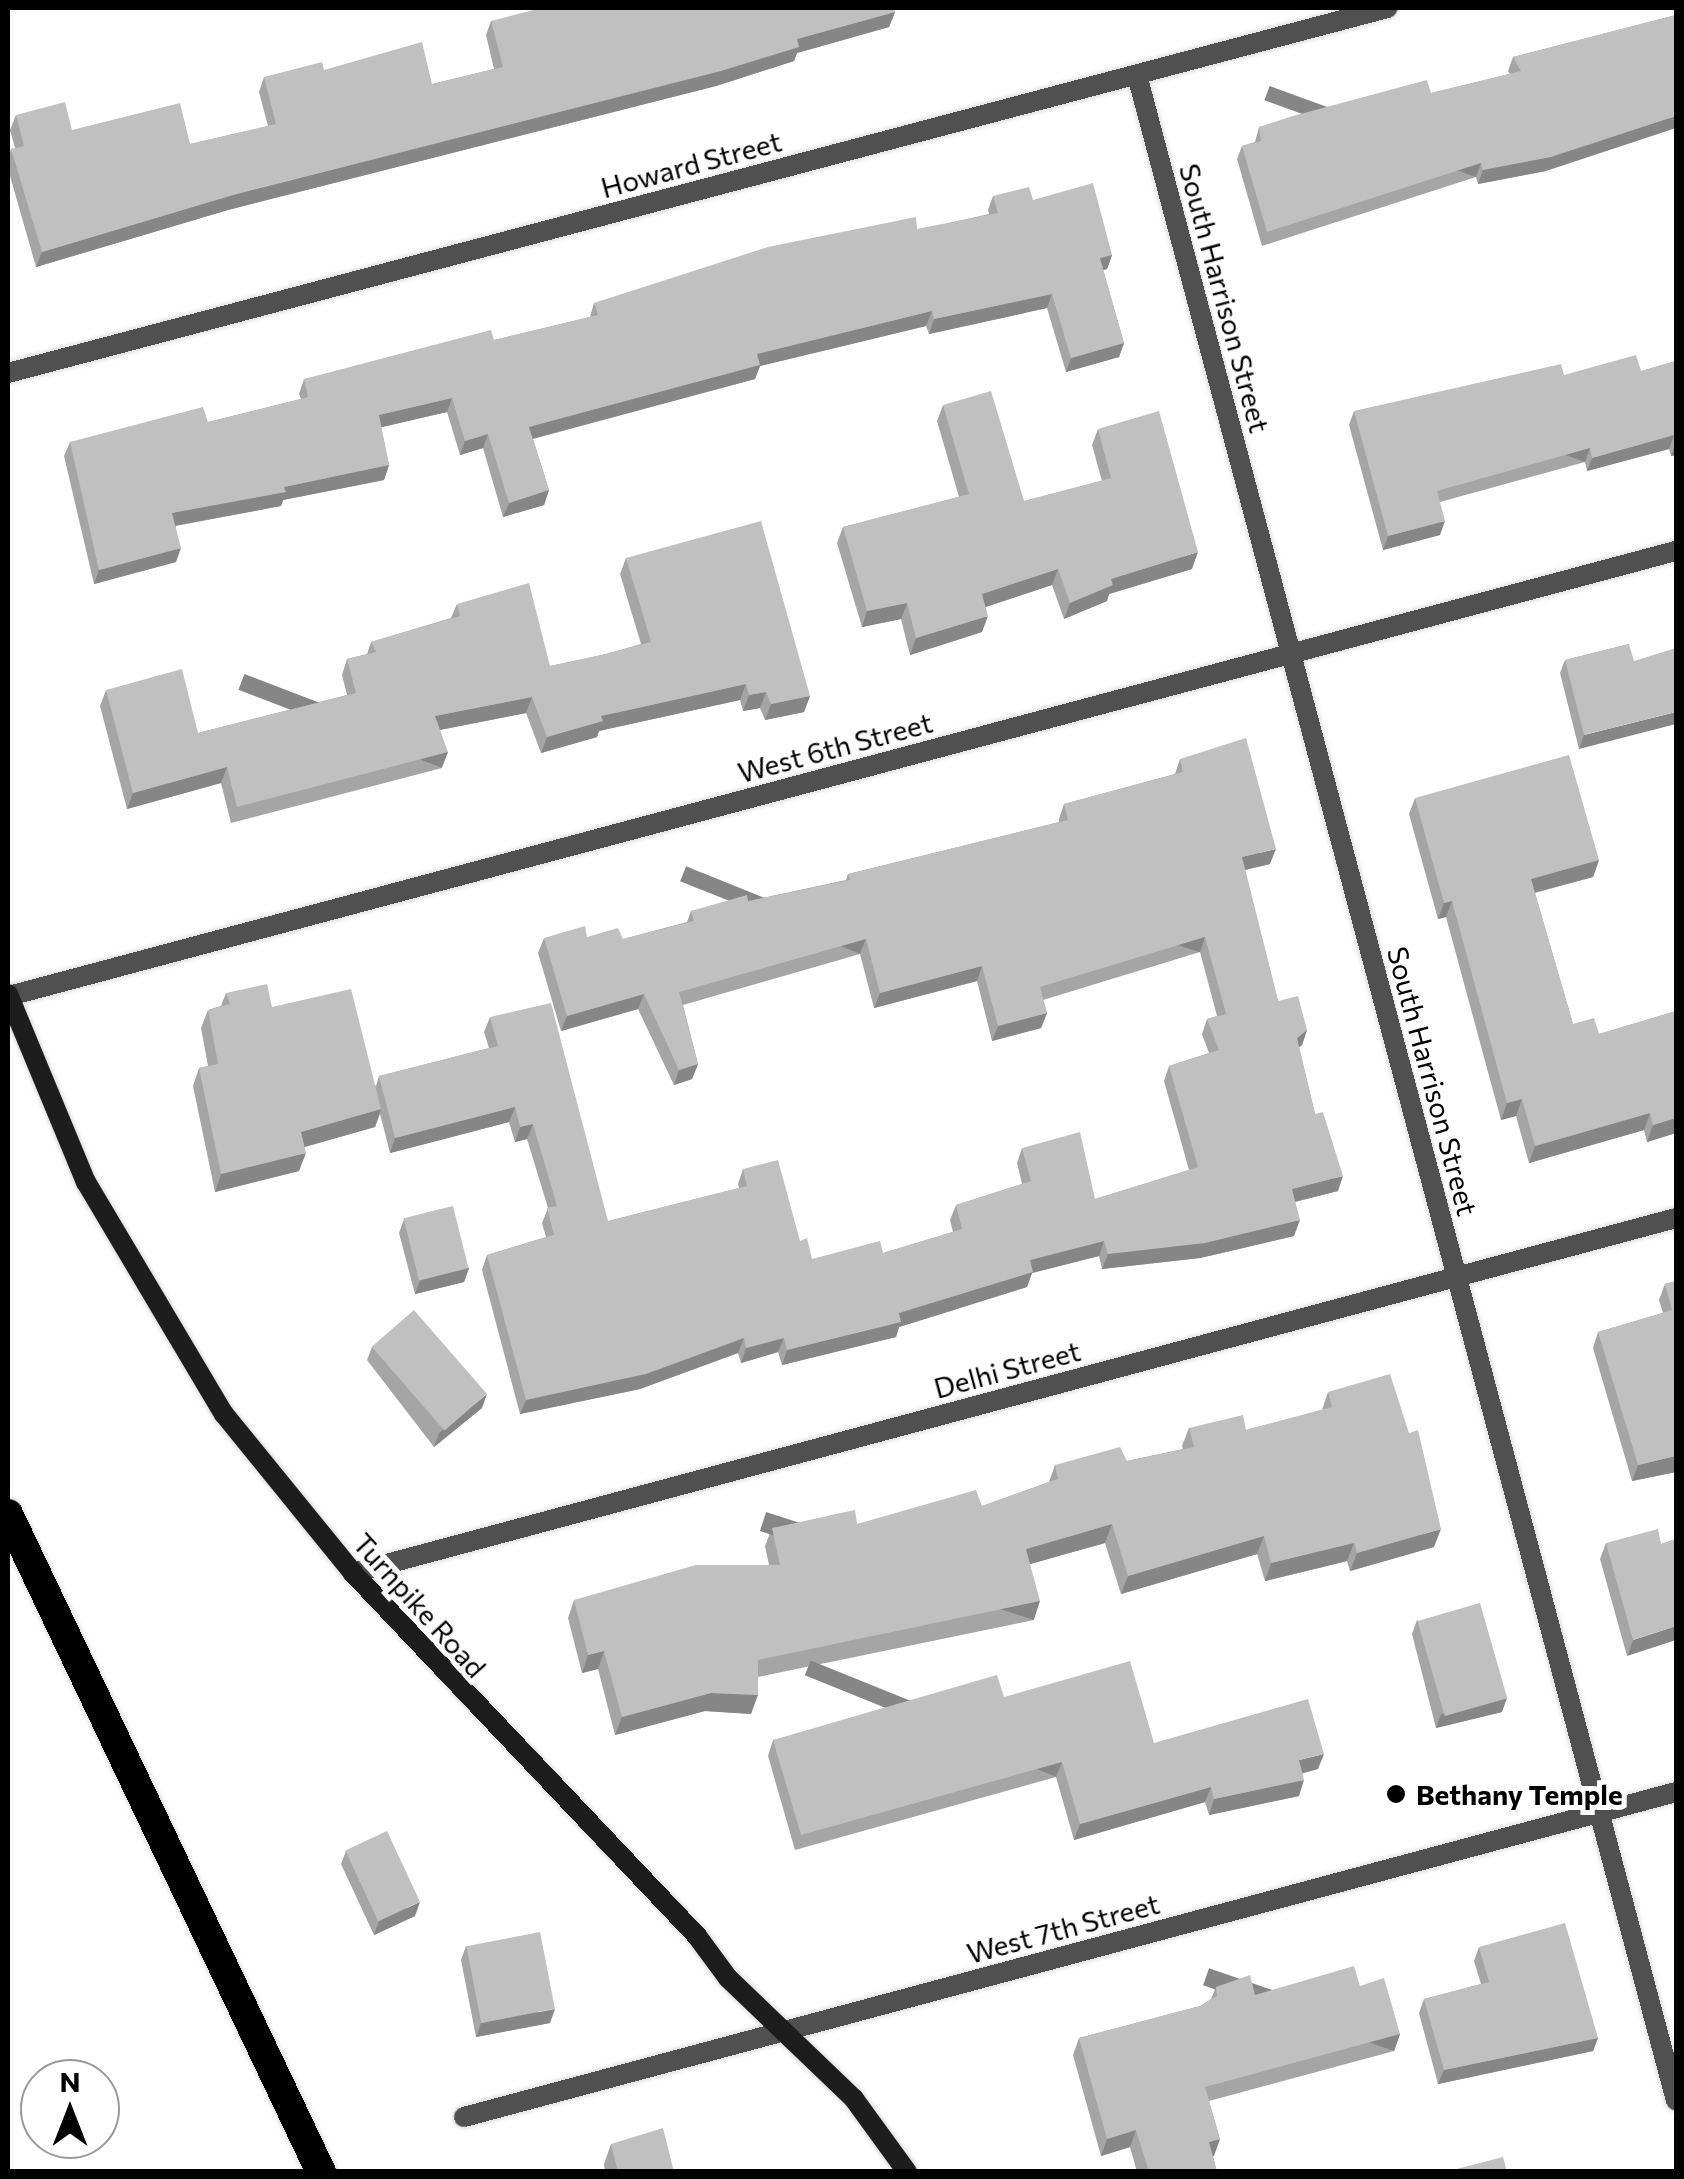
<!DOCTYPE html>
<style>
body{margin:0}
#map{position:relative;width:1684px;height:2179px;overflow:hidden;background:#fff;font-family:Commissioner,sans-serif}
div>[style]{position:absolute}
.roads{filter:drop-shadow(0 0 2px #dbdbdb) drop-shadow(0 0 2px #dbdbdb)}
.street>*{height:20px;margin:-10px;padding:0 10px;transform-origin:10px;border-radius:10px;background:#505050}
.secondary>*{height:20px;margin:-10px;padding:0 10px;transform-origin:10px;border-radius:10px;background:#1d1d1d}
.highway>*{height:30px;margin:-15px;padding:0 15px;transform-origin:15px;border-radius:15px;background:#000}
.wall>*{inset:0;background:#a5a5a5}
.shaded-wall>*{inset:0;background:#868686;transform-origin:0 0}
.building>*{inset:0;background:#c0c0c0;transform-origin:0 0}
.dots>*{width:28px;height:28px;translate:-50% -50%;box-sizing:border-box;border:5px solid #fff;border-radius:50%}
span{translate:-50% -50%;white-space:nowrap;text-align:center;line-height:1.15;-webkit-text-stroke:10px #fff;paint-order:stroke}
.street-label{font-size:28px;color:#000}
.poi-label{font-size:28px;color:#000;font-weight:700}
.left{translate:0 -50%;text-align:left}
.frame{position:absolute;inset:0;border:10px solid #000;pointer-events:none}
.north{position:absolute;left:20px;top:2059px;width:100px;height:100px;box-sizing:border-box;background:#fff;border:2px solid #999;border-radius:50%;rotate:0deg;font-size:28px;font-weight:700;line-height:40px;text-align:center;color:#000}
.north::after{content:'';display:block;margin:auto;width:35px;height:45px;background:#000;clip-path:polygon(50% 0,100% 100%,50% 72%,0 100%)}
</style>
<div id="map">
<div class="roads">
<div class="street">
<div style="left:1137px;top:75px;width:2096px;rotate:75.1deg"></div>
<div style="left:8px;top:373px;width:1427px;rotate:-14.82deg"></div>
<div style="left:9px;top:996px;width:1725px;rotate:-14.95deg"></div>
<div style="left:353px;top:1573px;width:1370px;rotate:-15.02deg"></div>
<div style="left:464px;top:2117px;width:1255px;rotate:-15.01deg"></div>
</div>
<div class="secondary">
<div style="left:8px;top:994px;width:204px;rotate:67.5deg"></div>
<div style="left:86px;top:1182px;width:270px;rotate:59.3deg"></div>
<div style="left:224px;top:1414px;width:205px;rotate:50.9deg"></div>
<div style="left:353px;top:1573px;width:500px;rotate:46.54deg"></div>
<div style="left:697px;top:1936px;width:52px;rotate:53.6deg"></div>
<div style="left:728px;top:1978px;width:175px;rotate:43.8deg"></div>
<div style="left:854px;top:2099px;width:90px;rotate:54deg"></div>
</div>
<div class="highway">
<div style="left:8px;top:1514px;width:729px;rotate:64.56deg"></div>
</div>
</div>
<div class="wall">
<div style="clip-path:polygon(895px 12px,889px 27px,797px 53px,794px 61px,716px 86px,228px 210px,36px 267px,8px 169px,8px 159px,11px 149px,15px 148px,10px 130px,16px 115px,72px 130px,190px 144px,268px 126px,259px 92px,264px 77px,324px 70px,432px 84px,494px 69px,486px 35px,491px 21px)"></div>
<div style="clip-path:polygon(1676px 15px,1546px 171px,1478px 184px,1476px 177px,1262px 246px,1237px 159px,1242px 146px,1255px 142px,1259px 127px,1431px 93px,1510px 74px,1508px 71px,1513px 57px)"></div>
<div style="clip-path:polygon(993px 196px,1033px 200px,1112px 255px,1107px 269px,1103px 270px,1124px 343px,1119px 357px,1066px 372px,1047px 308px,929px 334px,926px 326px,760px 366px,755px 379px,533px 439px,549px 490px,544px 505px,503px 517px,483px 448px,460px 455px,447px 412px,381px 427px,389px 465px,384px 480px,283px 500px,281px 506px,176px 526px,176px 562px,94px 584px,64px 456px,70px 442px,208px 422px,301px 399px,299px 394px,304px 379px,494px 340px,590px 317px,594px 303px,989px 214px,988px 210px)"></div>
<div style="clip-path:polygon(1676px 361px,1676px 455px,1671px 456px,1669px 449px,1587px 471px,1585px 462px,1440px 502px,1440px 535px,1383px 550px,1349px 425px,1354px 411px,1564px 375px,1641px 371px)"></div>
<div style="clip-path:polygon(943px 405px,1024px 501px,1102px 481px,1092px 445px,1098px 429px,1192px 569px,1109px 594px,1107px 601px,1064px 619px,1052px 585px,986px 607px,982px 632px,910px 655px,901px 619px,862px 627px,837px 543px,843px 527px,959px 497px,937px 421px)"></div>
<div style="clip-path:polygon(626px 558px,810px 696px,804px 712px,765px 720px,760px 708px,743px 711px,740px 700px,599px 731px,597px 737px,541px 753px,526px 713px,440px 730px,442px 768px,231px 823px,221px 783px,127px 809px,100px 706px,106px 690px,198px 733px,347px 695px,342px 675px,347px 659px,367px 654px,371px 642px,451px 618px,457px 604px,550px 666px,606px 654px,641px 644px,620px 574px)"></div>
<div style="clip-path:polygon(1629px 644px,1579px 749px,1560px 673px,1565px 660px)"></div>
<div style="clip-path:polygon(1180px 759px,1270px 864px,1245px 870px,1278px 1001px,1307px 1030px,1302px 1045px,1299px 1047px,1315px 1114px,1338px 1191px,1295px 1202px,1294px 1236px,1200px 1258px,1102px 1269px,1099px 1256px,1032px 1273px,1027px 1287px,899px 1327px,896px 1337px,782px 1365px,778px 1352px,741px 1363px,738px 1353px,640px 1389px,520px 1414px,482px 1270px,487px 1255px,546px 1237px,542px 1223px,548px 1208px,527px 1139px,515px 1142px,509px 1122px,390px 1153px,380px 1114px,375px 1127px,304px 1147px,299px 1171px,215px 1192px,193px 1086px,199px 1068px,208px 1066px,201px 1028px,208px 1010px,221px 1006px,226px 993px,272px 1007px,376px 1086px,379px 1076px,489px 1048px,484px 1032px,490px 1017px,608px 1221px,739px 1188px,738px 1184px,743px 1169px,812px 1259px,883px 1253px,953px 1232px,950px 1220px,956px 1205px,1022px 1184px,1017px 1163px,1022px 1148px,1095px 1199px,1189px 1170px,1164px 1081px,1169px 1066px,1209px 1053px,1202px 1034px,1207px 1019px,1217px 1016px,1200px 952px,1043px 1000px,1047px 1013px,1041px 1028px,992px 1041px,977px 981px,874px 1008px,860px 954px,683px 1005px,698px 1064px,692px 1079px,674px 1085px,638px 1009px,561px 1031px,538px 953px,544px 938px,587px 937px,623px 939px,687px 922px,691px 911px,748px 901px,846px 880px,848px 874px,1059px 822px,1059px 819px,1064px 804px,1175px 774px)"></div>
<div style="clip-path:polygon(1415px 798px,1599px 860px,1593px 877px,1535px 893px,1573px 1024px,1599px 1034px,1676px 1011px,1676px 1133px,1647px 1142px,1644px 1130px,1529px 1163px,1516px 1116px,1501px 1120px,1446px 917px,1438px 919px,1409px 814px)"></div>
<div style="clip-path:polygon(404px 1219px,469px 1268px,464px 1282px,415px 1294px,399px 1233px)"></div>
<div style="clip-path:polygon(1676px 1281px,1676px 1472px,1632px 1481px,1593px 1348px,1598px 1332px,1663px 1313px,1659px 1300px,1665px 1284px)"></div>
<div style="clip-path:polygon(372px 1347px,482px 1408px,434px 1447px,367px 1360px)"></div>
<div style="clip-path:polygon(1328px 1392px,1434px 1547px,1350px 1571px,1347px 1561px,1265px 1581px,1257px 1554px,1121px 1594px,1105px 1543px,1030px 1564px,1034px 1620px,758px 1677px,751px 1714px,705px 1711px,615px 1735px,598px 1669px,582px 1673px,568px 1618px,574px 1600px,769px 1565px,765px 1546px,772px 1528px,857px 1524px,982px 1506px,1049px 1482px,1055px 1465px,1127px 1461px,1183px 1449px,1182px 1446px,1189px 1428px,1246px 1430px,1322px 1410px)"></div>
<div style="clip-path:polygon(1676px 1539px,1627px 1656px,1600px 1559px,1606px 1543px,1661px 1544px)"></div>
<div style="clip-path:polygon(1417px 1620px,1502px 1712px,1436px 1728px,1412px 1634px)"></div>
<div style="clip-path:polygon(1004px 1697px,1154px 1743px,1318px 1769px,1302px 1773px,1299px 1796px,1209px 1815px,1205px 1802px,1074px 1840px,1056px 1777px,795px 1850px,768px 1756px,773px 1740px)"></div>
<div style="clip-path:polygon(346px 1851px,415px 1916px,374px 1935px,341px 1864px)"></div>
<div style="clip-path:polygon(466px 1946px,550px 2023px,476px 2037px,461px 1960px)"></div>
<div style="clip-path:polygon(1479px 1947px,1598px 2038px,1593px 2051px,1438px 2084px,1419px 2013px,1424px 1999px,1481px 1984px,1474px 1961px)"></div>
<div style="clip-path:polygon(1360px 1986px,1400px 2034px,1394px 2051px,1209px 2101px,1220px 2139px,1213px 2156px,1217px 2172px,1137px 2172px,1130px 2147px,1101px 2156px,1073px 2055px,1079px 2038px,1200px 2006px,1211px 1999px,1216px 1987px,1255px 1995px)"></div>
<div style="clip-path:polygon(611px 2144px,674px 2172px,605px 2172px,604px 2164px)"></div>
</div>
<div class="shaded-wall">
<div style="clip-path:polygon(895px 12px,889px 27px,797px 53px,794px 61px,716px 86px,228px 210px,36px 267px,42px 252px,233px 195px)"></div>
<div style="clip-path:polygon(1676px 116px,1676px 128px,1546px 171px,1478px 184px,1483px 170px)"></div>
<div style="left:1481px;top:163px;width:15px;height:225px;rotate:110deg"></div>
<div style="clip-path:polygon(1112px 255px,1107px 269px,1095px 272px,1100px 258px)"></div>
<div style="clip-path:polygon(1052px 294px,1047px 308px,929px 334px,934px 319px)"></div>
<div style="clip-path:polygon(932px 311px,926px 326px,760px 366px,755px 379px,524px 441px,529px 427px,757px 354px)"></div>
<div style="clip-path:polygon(1124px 343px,1119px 357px,1066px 372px,1071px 358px)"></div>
<div style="clip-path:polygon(452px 398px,447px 412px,374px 429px,379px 415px)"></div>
<div style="clip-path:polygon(488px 434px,483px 448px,460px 455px,465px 441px)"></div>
<div style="clip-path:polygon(1674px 435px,1669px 449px,1587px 471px,1592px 458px)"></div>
<div style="clip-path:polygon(1676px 442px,1676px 455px,1671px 456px)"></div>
<div style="left:1590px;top:448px;width:15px;height:159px;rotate:110deg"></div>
<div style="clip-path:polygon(389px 465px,384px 480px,283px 500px,281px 506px,167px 527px,172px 513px,284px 487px)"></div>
<div style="clip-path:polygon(549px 490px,544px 505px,503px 517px,509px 503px)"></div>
<div style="clip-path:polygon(1445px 521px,1440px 535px,1383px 550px,1388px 536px)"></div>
<div style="clip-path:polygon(181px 548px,176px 562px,94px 584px,99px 570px)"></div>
<div style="clip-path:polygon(1198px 552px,1192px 569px,1109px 594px,1107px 601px,1064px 619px,1070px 603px,1111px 579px)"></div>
<div style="clip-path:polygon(1058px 569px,1052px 585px,976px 610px,982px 594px)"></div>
<div style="clip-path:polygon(907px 603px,901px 619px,862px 627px,867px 611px)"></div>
<div style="clip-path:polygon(988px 616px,982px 632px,910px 655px,916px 638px)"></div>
<div style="clip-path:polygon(746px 684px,740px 700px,599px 731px,597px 737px,541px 753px,547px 737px,601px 716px)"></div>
<div style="clip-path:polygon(766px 692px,760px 708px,743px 711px,749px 695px)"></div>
<div style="clip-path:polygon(810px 696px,804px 712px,765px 720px,771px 704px)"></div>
<div style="clip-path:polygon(532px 697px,526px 713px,429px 732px,435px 716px)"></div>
<div style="clip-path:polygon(1676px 712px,1676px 724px,1579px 749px,1584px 735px)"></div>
<div style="left:448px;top:752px;width:17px;height:218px;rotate:111deg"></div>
<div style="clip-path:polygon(227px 767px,221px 783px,127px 809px,133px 793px)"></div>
<div style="clip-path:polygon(1276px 849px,1270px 864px,1236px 872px,1242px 857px)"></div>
<div style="clip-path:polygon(1599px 860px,1593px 877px,1525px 895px,1531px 879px)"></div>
<div style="clip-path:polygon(1452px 901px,1446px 917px,1438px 919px,1444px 903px)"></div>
<div style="left:1205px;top:937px;width:16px;height:172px;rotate:108deg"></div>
<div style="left:866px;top:939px;width:16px;height:194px;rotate:112deg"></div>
<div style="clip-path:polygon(982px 966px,977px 981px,874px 1008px,880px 993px)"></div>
<div style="clip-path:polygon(644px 994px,638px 1009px,561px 1031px,567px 1016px)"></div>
<div style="clip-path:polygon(1047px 1013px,1041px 1028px,992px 1041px,998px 1026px)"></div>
<div style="clip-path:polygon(1307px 1030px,1302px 1045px,1292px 1053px,1297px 1038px)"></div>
<div style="clip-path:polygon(698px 1064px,692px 1079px,674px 1085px,679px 1070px)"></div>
<div style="clip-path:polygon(1522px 1099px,1516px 1116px,1501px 1120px,1507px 1103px)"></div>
<div style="clip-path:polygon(515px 1107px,509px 1122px,390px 1153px,395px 1138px)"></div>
<div style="clip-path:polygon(381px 1109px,375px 1127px,294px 1150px,301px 1132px)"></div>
<div style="clip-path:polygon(1650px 1113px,1644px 1130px,1529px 1163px,1535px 1146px)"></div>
<div style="clip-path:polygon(1676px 1118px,1676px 1133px,1647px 1142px,1653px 1125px)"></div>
<div style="clip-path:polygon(533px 1124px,527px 1139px,515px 1142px,520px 1127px)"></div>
<div style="clip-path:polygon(306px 1153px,299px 1171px,215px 1192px,221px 1174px)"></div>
<div style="clip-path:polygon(1343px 1176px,1338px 1191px,1286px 1204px,1292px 1189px)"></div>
<div style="clip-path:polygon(1300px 1220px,1294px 1236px,1200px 1258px,1102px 1269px,1108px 1254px)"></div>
<div style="clip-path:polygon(1104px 1241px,1099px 1256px,1032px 1273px,1027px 1287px,899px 1327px,896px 1337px,782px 1365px,787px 1350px,899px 1313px,1030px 1260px)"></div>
<div style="clip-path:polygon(469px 1268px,464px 1282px,415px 1294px,420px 1280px)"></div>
<div style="clip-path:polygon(744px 1338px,738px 1353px,640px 1389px,520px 1414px,526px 1400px)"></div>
<div style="clip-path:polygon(784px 1338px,778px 1352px,741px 1363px,746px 1348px)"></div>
<div style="clip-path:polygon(487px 1394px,482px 1408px,434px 1447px,439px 1433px)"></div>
<div style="clip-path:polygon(1676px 1456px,1676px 1472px,1632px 1481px,1638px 1465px)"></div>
<div style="clip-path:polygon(1112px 1524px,1105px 1543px,1020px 1567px,1026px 1549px)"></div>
<div style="clip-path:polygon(1441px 1529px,1434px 1547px,1350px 1571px,1357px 1553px)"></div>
<div style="clip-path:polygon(1264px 1536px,1257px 1554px,1121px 1594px,1128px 1576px)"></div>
<div style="clip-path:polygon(1354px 1543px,1347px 1561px,1265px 1581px,1271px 1563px)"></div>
<div style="left:1040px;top:1601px;width:20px;height:288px;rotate:108deg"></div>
<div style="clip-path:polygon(1676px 1626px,1676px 1640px,1627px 1656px,1633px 1640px)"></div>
<div style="clip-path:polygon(604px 1651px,598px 1669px,582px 1673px,588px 1655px)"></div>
<div style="clip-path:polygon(711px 1693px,758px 1695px,751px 1714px,705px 1711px,615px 1735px,622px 1717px)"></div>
<div style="clip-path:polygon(1507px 1698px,1502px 1712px,1436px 1728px,1441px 1714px)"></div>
<div style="clip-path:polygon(1324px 1754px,1318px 1769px,1293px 1776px,1299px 1760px)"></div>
<div style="left:1062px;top:1762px;width:16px;height:271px;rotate:112deg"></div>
<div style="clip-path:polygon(1304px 1780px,1299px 1796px,1209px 1815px,1214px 1799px)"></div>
<div style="clip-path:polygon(1211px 1787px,1205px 1802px,1074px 1840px,1080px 1824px)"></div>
<div style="clip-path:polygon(420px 1902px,415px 1916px,374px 1935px,379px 1921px)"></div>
<div style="clip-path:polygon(555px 2009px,550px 2023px,476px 2037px,481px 2023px)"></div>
<div style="left:1400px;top:2034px;width:18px;height:202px;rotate:109deg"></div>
<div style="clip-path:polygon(1598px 2038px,1593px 2051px,1438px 2084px,1444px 2070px)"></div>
<div style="clip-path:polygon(1136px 2130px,1130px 2147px,1101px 2156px,1107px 2139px)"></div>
<div style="clip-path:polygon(1220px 2139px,1214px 2156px,1203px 2159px,1209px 2142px)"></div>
</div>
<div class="building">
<div style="clip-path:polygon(541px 8px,894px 8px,895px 12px,797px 39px,799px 47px,721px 71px,233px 195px,42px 252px,11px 149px,24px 146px,16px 115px,65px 102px,72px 130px,180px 103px,190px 144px,276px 124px,264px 77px,322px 62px,324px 70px,422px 42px,432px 84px,503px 67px,491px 21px)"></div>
<div style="clip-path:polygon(1676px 15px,1676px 116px,1551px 157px,1483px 170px,1481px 163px,1267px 232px,1242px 146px,1261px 141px,1259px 127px,1293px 116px,1427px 80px,1431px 93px,1521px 71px,1513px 57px)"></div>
<div style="clip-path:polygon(1093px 183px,1112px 255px,1100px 258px,1124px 343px,1071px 358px,1052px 294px,934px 319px,932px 311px,757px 354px,760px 365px,529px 427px,549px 490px,509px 503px,488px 434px,465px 441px,452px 398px,379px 415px,389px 465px,284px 487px,286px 492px,172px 513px,181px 548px,99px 570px,70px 442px,203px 407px,208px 422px,308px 397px,304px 379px,491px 330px,494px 340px,598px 315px,594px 303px,768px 247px,916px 217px,917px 229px,998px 213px,993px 196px,1029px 187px,1033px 200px)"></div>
<div style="clip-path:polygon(1636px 355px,1641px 371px,1676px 361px,1676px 442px,1674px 435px,1592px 458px,1590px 448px,1437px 491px,1445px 521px,1388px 536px,1354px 411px,1561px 364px,1564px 375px)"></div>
<div style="clip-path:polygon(991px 391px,1024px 501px,1111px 478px,1098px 429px,1159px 411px,1198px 552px,1111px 579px,1113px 585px,1070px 603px,1058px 569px,982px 594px,988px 616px,916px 638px,907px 603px,867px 611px,843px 527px,969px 494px,943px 405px)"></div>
<div style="clip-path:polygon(761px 521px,810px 696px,771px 704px,766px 692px,749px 695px,746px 684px,601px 716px,603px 721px,547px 737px,532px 697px,435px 716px,448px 752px,237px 807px,227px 767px,133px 793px,106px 690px,182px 669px,198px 733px,356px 693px,347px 659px,376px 652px,371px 642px,460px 616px,457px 604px,529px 583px,550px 666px,606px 654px,651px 642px,626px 558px)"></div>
<div style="clip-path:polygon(1629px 644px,1634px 661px,1676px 648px,1676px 712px,1584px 735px,1565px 660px)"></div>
<div style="clip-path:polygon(1246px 738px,1276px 849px,1242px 857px,1278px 1001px,1298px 996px,1307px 1030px,1297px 1038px,1315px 1114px,1323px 1112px,1343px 1176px,1292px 1189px,1300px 1220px,1205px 1243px,1108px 1254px,1104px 1241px,1030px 1260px,1033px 1272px,899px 1313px,901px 1322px,787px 1350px,784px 1338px,746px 1348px,744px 1338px,646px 1374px,526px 1400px,487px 1255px,554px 1235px,547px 1208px,557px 1206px,533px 1124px,520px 1127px,515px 1107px,395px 1138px,379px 1076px,498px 1046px,490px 1017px,551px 1003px,608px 1221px,747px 1186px,743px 1169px,778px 1160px,800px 1241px,807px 1238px,812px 1259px,880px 1241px,883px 1253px,962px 1229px,956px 1205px,1031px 1181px,1022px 1148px,1080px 1132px,1095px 1199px,1198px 1167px,1169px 1066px,1219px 1050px,1207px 1019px,1226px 1014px,1205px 937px,1040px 987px,1047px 1013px,998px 1026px,982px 966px,880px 993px,866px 939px,679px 992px,698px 1064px,679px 1070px,644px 994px,567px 1016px,544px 938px,585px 926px,587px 937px,618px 928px,623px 939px,694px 921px,691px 911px,747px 895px,748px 901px,850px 880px,848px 874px,1068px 820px,1064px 804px,1183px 772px,1180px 759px)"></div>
<div style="clip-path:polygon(1569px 755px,1599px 860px,1531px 879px,1573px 1024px,1594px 1018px,1599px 1034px,1676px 1011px,1676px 1118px,1653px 1125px,1650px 1113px,1535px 1146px,1522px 1099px,1507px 1103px,1452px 901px,1444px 903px,1415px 798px)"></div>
<div style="clip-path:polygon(267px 984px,272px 1007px,351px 989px,381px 1109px,301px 1132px,306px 1153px,221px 1174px,199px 1068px,218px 1064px,208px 1010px,230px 1004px,226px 993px)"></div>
<div style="left:453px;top:1206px;width:64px;height:51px;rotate:76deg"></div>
<div style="clip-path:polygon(1676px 1281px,1676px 1456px,1638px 1465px,1598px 1332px,1672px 1310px,1665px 1284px)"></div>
<div style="left:414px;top:1310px;width:111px;height:56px;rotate:49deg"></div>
<div style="clip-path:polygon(1390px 1374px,1409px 1433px,1418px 1430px,1441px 1529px,1357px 1553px,1354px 1543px,1271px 1563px,1264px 1536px,1128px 1576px,1112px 1524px,1026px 1549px,1040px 1601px,758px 1660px,758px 1695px,711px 1693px,622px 1717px,604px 1651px,588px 1655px,574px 1600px,696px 1565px,780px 1565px,772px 1528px,855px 1510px,857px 1524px,976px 1490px,982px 1506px,1058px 1479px,1055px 1465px,1120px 1447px,1127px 1461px,1194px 1447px,1189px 1428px,1243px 1415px,1246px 1430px,1332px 1407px,1328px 1392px)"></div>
<div style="clip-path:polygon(1658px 1529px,1661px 1544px,1676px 1539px,1676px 1626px,1633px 1640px,1606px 1543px)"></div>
<div style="left:1480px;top:1603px;width:99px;height:65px;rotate:74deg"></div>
<div style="clip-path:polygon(1130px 1661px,1154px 1743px,1308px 1699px,1324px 1754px,1299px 1760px,1304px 1780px,1214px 1799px,1211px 1787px,1080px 1824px,1062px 1762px,801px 1835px,773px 1740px,997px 1675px,1004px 1697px)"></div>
<div style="left:387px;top:1831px;width:78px;height:46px;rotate:65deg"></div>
<div style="clip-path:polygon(1565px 1923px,1598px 2038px,1444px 2070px,1424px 1999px,1489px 1982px,1479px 1947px)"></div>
<div style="left:540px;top:1932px;width:78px;height:75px;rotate:79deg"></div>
<div style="clip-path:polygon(1354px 1966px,1360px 1986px,1384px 1978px,1400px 2034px,1205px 2087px,1220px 2139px,1209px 2142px,1217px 2172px,1149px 2172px,1136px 2130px,1107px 2139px,1079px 2038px,1200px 2006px,1217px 1996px,1216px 1987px,1250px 1975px,1255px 1995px)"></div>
<div style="clip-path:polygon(663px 2128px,674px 2172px,618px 2172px,611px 2144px)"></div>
<div style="clip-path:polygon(1503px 2157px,1507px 2172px,1445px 2172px)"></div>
</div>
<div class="dots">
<div style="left:1396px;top:1794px;background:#000"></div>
</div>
<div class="street-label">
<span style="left:691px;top:164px;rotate:-15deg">Howard Street</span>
<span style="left:1225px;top:298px;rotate:75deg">South Harrison Street</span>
<span style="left:835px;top:747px;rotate:-15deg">West 6th Street</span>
<span style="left:1433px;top:1081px;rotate:75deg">South Harrison Street</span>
<span style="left:1007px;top:1369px;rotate:-15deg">Delhi Street</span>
<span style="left:420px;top:1605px;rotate:48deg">Turnpike Road</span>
<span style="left:1063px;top:1928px;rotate:-15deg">West 7th Street</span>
</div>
<div class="poi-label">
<span class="left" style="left:1416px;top:1794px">Bethany Temple</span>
</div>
<div class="frame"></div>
<div class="north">N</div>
</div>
